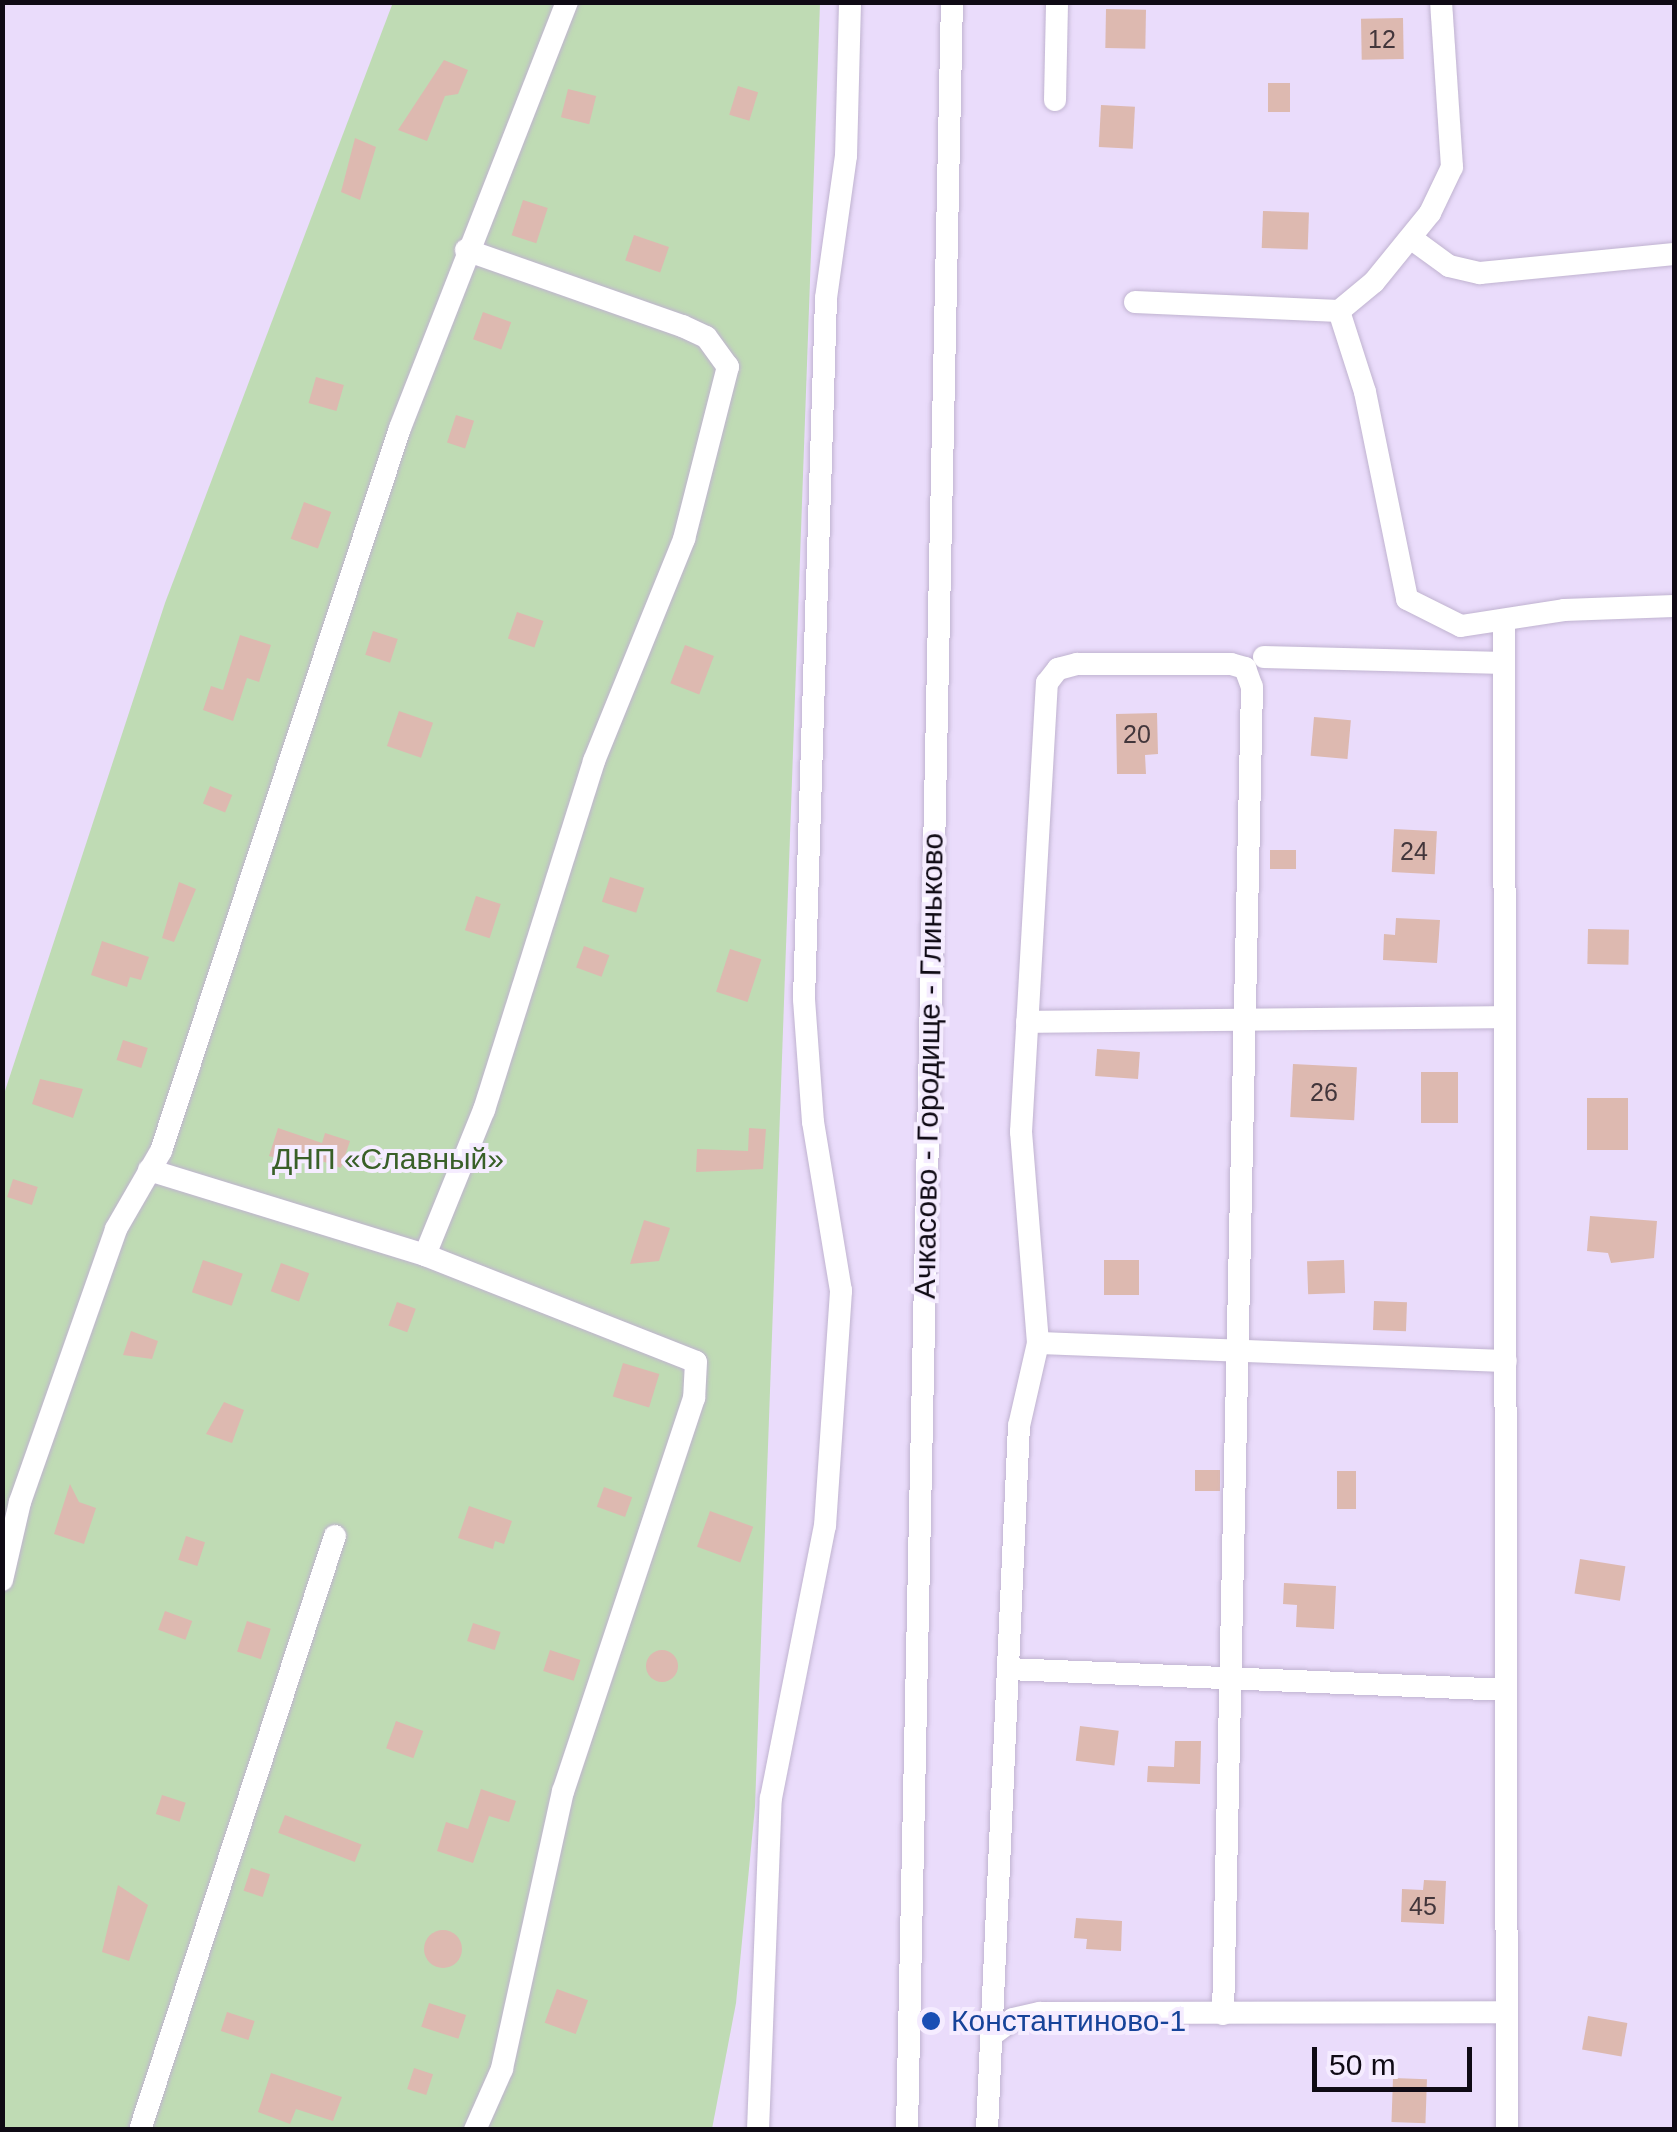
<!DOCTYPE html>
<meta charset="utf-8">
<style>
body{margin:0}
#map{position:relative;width:1677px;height:2132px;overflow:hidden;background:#eadcfb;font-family:Helvetica,sans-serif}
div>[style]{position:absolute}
.green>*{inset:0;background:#bfdbb4}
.building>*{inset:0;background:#ddb9b0;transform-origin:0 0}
.round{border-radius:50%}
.roads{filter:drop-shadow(0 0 2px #c0b3d0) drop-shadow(0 0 2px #c0b3d0)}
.minor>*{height:22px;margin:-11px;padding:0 11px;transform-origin:11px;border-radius:11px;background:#fff}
.dots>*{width:28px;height:28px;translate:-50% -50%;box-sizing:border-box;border:5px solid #f5ecff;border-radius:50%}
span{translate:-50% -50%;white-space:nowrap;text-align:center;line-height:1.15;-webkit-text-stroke:8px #f5ecff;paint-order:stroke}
.number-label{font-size:25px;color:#42363b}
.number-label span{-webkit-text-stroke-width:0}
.street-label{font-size:30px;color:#0f0a14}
.park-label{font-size:30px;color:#396028}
.transit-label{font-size:30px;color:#164399}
.left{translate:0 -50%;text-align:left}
.frame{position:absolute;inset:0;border:5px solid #0f0a14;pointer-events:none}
.scale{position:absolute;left:1312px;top:2047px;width:160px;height:45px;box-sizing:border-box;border:5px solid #0f0a14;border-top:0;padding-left:12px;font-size:30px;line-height:35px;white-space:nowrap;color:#0f0a14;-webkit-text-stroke:8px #f5ecff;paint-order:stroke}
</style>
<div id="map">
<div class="green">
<div style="clip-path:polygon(820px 3px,755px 1807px,736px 2003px,712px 2129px,3px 2130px,3px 1097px,165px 603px,392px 5px)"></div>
</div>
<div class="building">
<div style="left:1106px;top:9px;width:40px;height:39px;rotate:1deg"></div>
<div style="left:1403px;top:18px;width:41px;height:42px;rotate:89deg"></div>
<div style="clip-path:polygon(444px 60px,468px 70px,458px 94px,445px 96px,427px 141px,398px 130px)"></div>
<div style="left:1268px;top:83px;width:22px;height:29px"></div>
<div style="left:738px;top:86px;width:21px;height:30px;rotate:17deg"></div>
<div style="left:568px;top:89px;width:29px;height:29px;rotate:14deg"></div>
<div style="left:1101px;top:105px;width:34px;height:42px;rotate:3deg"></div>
<div style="clip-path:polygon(355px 138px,376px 147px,360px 200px,341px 192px)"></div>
<div style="left:523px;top:200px;width:26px;height:37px;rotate:18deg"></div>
<div style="left:1263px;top:211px;width:46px;height:37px;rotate:2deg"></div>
<div style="left:634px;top:235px;width:37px;height:27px;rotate:19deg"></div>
<div style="left:483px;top:312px;width:30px;height:29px;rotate:20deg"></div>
<div style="left:316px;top:377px;width:29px;height:27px;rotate:16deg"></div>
<div style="left:456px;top:415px;width:19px;height:29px;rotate:18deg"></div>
<div style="left:304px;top:502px;width:29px;height:39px;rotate:20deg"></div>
<div style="left:517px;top:612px;width:28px;height:28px;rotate:19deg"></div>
<div style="left:373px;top:631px;width:26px;height:25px;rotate:18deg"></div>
<div style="clip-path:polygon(240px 635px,271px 645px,259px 682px,247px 678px,233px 721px,203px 710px,211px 686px,223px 690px)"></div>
<div style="left:685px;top:645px;width:31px;height:41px;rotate:21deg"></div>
<div style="left:399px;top:711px;width:36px;height:37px;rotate:19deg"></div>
<div style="clip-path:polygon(1157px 713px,1158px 754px,1145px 755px,1146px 774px,1117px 774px,1116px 714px)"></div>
<div style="left:1314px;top:717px;width:37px;height:39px;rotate:5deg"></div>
<div style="left:210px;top:786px;width:24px;height:19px;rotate:22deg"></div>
<div style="left:1394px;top:829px;width:43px;height:43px;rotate:3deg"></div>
<div style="left:1270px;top:850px;width:26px;height:19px"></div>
<div style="left:610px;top:877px;width:36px;height:26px;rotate:18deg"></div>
<div style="clip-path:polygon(179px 882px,196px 889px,174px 942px,162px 938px)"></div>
<div style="left:476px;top:896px;width:26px;height:36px;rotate:18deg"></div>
<div style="clip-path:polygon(1396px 918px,1440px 920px,1437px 963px,1383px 960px,1384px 934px,1395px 935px)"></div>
<div style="left:1588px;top:929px;width:41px;height:35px;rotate:1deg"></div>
<div style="clip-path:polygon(102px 941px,149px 957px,141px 980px,130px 977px,127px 987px,91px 975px)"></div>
<div style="left:584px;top:946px;width:27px;height:23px;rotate:20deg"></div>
<div style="left:730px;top:949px;width:33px;height:45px;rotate:18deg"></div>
<div style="left:123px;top:1040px;width:26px;height:21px;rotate:18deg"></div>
<div style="left:1097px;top:1049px;width:43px;height:27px;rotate:4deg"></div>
<div style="left:1293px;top:1064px;width:64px;height:53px;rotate:3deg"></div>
<div style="left:1421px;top:1072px;width:37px;height:51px"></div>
<div style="clip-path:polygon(40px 1079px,83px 1089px,73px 1118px,32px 1104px)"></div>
<div style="left:1587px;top:1098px;width:41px;height:52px"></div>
<div style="clip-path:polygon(278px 1128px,322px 1143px,325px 1133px,350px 1141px,341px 1168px,291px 1150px,286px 1161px,269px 1156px)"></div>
<div style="clip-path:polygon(749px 1128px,766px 1129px,763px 1169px,696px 1172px,697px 1149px,748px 1151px)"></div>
<div style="left:13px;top:1179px;width:26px;height:19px;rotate:18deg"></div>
<div style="clip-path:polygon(1590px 1216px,1657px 1221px,1654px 1258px,1611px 1263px,1608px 1253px,1587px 1251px)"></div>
<div style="clip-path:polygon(644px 1220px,670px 1228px,659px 1261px,630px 1264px)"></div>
<div style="left:203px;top:1260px;width:42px;height:34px;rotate:19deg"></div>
<div style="left:1104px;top:1260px;width:35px;height:35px"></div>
<div style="left:1344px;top:1260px;width:33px;height:37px;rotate:88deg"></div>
<div style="left:281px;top:1263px;width:30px;height:30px;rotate:20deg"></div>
<div style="left:1374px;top:1301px;width:33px;height:29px;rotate:2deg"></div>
<div style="left:397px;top:1302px;width:20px;height:25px;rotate:20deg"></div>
<div style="clip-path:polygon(131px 1331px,158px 1341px,152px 1359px,123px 1355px)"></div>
<div style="left:623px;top:1363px;width:38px;height:35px;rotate:17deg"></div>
<div style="clip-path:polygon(224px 1402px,244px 1410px,232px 1443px,206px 1434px)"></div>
<div style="left:1195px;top:1470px;width:25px;height:21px"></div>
<div style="left:1337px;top:1471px;width:19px;height:38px"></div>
<div style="clip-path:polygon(70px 1484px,79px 1502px,96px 1508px,84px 1544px,54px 1534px)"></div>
<div style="left:604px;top:1487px;width:30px;height:21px;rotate:20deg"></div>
<div style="clip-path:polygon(469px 1506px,512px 1521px,504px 1544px,495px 1541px,493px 1549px,458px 1538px)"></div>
<div style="left:710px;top:1511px;width:46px;height:38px;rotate:20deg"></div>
<div style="left:186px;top:1536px;width:20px;height:25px;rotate:18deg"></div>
<div style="left:1580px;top:1559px;width:46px;height:35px;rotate:9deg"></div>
<div style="clip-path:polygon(1284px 1583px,1336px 1586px,1334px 1629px,1296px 1627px,1297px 1605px,1283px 1604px)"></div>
<div style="left:165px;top:1611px;width:29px;height:20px;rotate:20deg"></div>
<div style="left:247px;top:1621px;width:25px;height:32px;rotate:18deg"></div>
<div style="left:473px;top:1623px;width:29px;height:19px;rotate:18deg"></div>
<div style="left:550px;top:1650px;width:32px;height:22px;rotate:18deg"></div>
<div class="round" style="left:646px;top:1650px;width:32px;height:32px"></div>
<div style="left:396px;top:1721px;width:29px;height:29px;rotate:20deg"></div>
<div style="left:1080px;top:1726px;width:39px;height:35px;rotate:7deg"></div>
<div style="clip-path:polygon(1175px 1741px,1201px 1741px,1200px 1784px,1147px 1782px,1148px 1766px,1174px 1767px)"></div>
<div style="clip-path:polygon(481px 1789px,516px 1801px,509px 1822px,489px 1816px,473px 1863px,437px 1851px,446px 1822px,468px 1829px)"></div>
<div style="left:162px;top:1795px;width:25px;height:20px;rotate:18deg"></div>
<div style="left:285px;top:1815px;width:82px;height:19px;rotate:21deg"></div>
<div style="left:251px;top:1868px;width:20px;height:24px;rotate:18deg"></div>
<div style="clip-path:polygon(1424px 1880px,1446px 1881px,1444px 1924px,1401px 1922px,1402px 1889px,1423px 1890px)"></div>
<div style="clip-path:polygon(118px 1885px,148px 1905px,129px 1961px,102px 1952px)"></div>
<div style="clip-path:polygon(1076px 1918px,1122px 1921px,1121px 1951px,1086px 1949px,1087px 1939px,1074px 1938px)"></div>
<div class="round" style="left:424px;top:1930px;width:38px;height:38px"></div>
<div style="left:557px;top:1989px;width:33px;height:36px;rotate:20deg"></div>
<div style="left:429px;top:2003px;width:39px;height:25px;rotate:18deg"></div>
<div style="left:227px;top:2012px;width:29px;height:20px;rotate:18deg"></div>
<div style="left:1588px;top:2016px;width:40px;height:34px;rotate:10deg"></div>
<div style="left:414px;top:2068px;width:20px;height:22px;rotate:18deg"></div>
<div style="clip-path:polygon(271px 2073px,342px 2097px,333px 2121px,296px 2109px,290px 2124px,258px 2112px)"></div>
<div style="left:1393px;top:2078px;width:34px;height:44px;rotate:2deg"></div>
</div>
<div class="roads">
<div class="minor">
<div style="left:1055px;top:100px;width:98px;rotate:-88.8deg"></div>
<div style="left:1412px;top:239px;width:46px;rotate:36.1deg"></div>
<div style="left:1449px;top:266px;width:32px;rotate:13deg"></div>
<div style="left:1480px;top:273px;width:195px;rotate:-5.6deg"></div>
<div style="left:1135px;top:302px;width:204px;rotate:2.5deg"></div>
<div style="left:1339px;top:311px;width:45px;rotate:-39.6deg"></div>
<div style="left:1374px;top:282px;width:89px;rotate:-50.9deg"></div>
<div style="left:1430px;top:213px;width:51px;rotate:-64.4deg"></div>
<div style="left:1452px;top:167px;width:165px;rotate:-93.8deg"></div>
<div style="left:1339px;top:311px;width:85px;rotate:72.2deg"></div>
<div style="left:1365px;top:392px;width:211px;rotate:78.5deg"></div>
<div style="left:1407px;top:599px;width:60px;rotate:26.6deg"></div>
<div style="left:1461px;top:626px;width:104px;rotate:-8.8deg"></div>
<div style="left:1564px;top:610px;width:110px;rotate:-2.1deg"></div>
<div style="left:1504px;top:622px;width:1508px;rotate:89.89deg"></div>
<div style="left:1264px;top:657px;width:240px;rotate:1.4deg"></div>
<div style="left:1027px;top:1022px;width:478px;rotate:-0.6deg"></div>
<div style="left:149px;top:1170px;width:289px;rotate:17.1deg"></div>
<div style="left:425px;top:1255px;width:291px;rotate:21.5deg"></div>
<div style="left:696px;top:1362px;width:36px;rotate:93deg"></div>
<div style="left:694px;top:1398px;width:414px;rotate:108.4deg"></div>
<div style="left:563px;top:1791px;width:285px;rotate:102.4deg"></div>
<div style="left:502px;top:2069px;width:67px;rotate:113.9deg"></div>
<div style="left:425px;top:1255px;width:157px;rotate:-67.9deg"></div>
<div style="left:484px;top:1110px;width:366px;rotate:-72.5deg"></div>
<div style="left:594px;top:761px;width:240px;rotate:-67.9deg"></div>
<div style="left:684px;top:539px;width:178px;rotate:-75.7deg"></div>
<div style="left:728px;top:367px;width:37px;rotate:-126deg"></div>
<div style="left:706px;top:337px;width:26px;rotate:-155deg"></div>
<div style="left:682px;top:326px;width:229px;rotate:-160.6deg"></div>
<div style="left:1038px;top:1343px;width:468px;rotate:2.2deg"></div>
<div style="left:2px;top:1580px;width:80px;rotate:-77deg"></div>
<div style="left:20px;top:1502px;width:289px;rotate:-70.6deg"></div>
<div style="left:116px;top:1229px;width:90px;rotate:-60deg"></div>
<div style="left:161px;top:1151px;width:761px;rotate:-71.71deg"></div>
<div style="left:400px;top:428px;width:458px;rotate:-68.6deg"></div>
<div style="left:1008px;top:1669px;width:498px;rotate:2.4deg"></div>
<div style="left:992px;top:2035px;width:26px;rotate:-37deg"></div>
<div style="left:1013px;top:2019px;width:28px;rotate:-13deg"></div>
<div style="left:1040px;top:2013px;width:467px;rotate:-0.1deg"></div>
<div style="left:140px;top:2130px;width:625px;rotate:-71.83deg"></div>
<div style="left:758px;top:2130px;width:332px;rotate:-87.8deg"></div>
<div style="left:771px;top:1798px;width:277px;rotate:-78.8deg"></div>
<div style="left:825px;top:1526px;width:236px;rotate:-86.1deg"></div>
<div style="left:841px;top:1291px;width:171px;rotate:-99.4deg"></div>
<div style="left:813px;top:1122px;width:123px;rotate:-94.2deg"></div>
<div style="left:804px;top:999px;width:701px;rotate:-88.2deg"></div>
<div style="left:826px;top:298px;width:143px;rotate:-82deg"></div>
<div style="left:846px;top:156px;width:154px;rotate:-88.5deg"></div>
<div style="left:907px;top:2130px;width:2128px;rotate:-88.79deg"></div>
<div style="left:987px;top:2130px;width:705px;rotate:-87.4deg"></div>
<div style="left:1019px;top:1426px;width:85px;rotate:-77.1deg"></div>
<div style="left:1038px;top:1343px;width:212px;rotate:-94.6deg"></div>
<div style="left:1021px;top:1132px;width:450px;rotate:-86.7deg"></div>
<div style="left:1047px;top:683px;width:18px;rotate:-52deg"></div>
<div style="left:1058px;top:669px;width:20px;rotate:-15deg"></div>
<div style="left:1077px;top:664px;width:154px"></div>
<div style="left:1231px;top:664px;width:15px;rotate:16deg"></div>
<div style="left:1245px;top:668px;width:20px;rotate:70deg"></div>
<div style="left:1252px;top:687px;width:1327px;rotate:91.25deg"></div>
</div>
</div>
<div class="dots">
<div style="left:931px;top:2021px;background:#1a4fb4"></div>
</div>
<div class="number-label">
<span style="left:1382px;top:39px">12</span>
<span style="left:1137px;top:734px">20</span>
<span style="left:1414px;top:851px">24</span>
<span style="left:1324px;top:1092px">26</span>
<span style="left:1423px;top:1906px">45</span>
</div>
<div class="street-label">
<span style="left:929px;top:1066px;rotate:-89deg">Ачкасово - Городище - Глиньково</span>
</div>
<div class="park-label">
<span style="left:388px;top:1159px">ДНП «Славный»</span>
</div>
<div class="transit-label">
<span class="left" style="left:951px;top:2021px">Константиново-1</span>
</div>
<div class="frame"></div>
<div class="scale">50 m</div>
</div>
